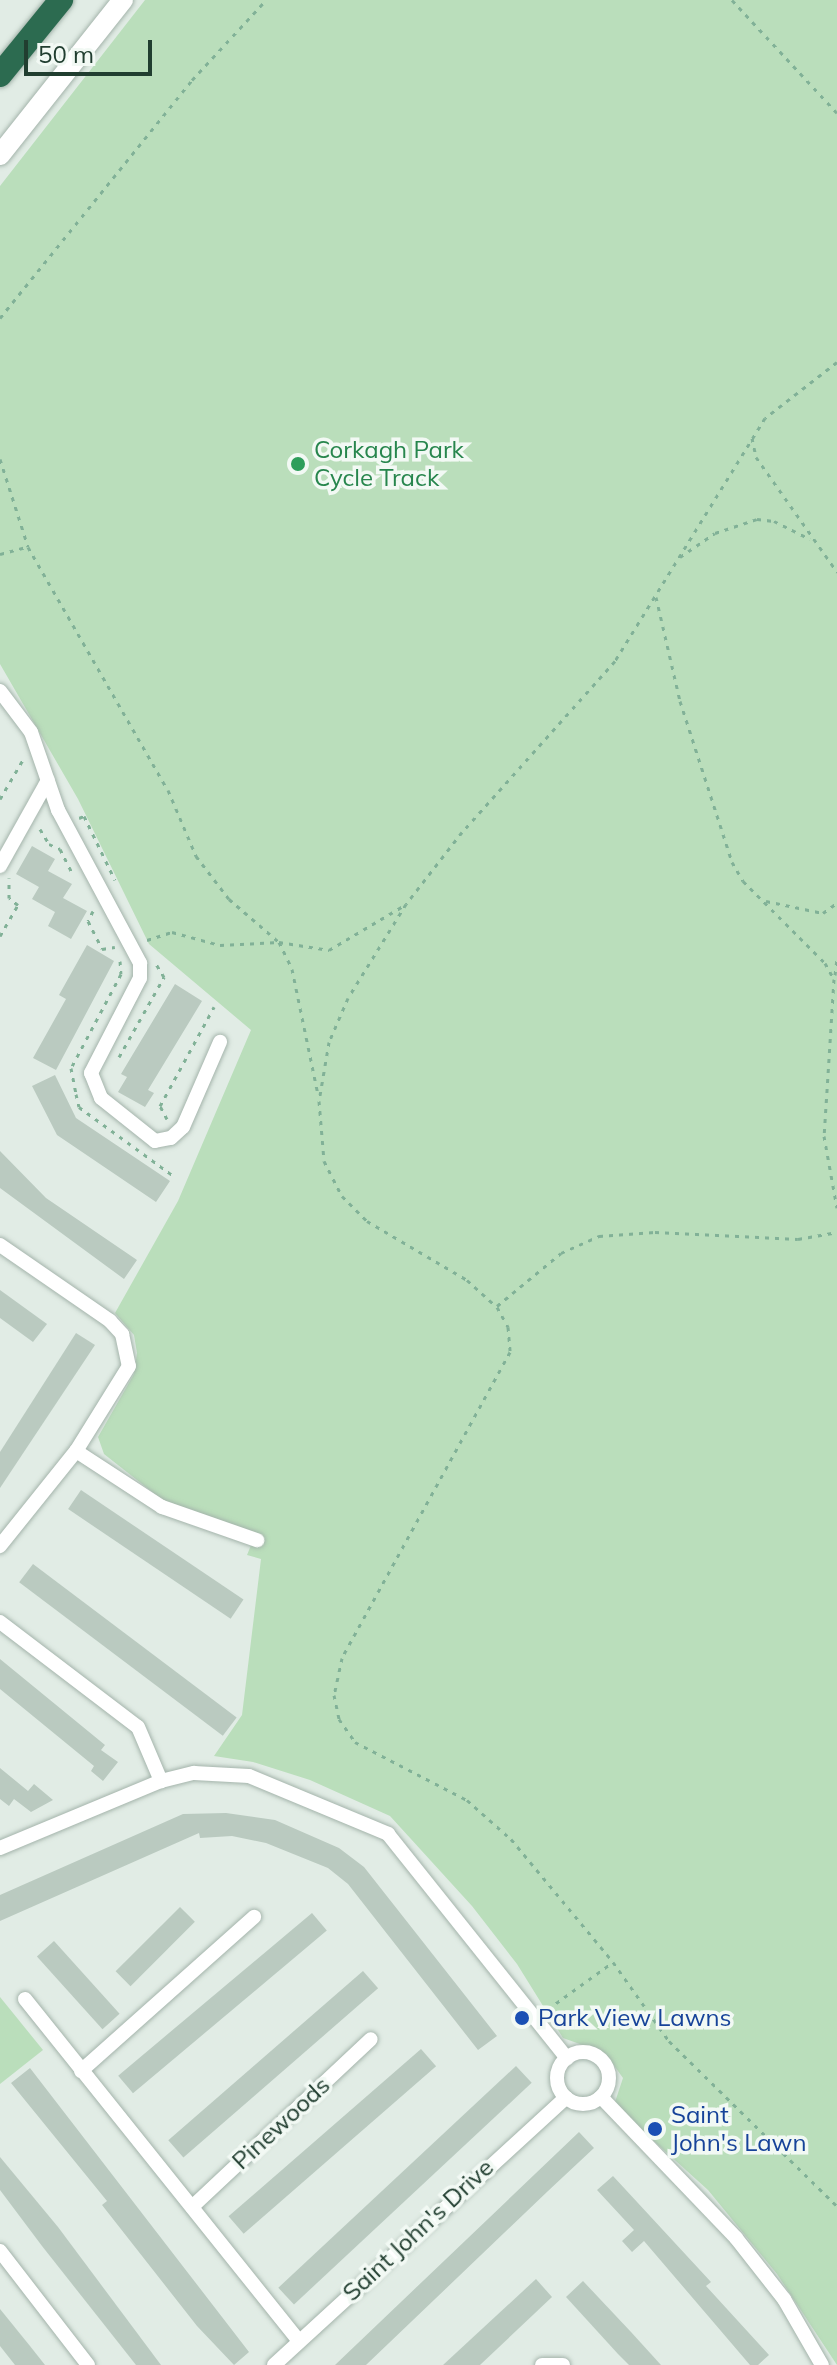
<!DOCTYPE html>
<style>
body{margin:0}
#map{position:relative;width:837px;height:2365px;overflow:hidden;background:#e1ece5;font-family:Mulish,sans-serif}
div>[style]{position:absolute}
.green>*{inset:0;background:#badebb}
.building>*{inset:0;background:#bacac0;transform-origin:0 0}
.path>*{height:3px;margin-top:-1.5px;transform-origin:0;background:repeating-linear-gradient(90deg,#81b197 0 4px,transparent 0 10px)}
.roads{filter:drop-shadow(0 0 2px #a4b4ab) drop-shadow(0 0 2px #a4b4ab)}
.street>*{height:14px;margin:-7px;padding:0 7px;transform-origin:7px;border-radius:7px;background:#fff}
.street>.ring{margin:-7px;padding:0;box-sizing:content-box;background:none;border:14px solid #fff;border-radius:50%}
.secondary>*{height:20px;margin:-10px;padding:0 10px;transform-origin:10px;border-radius:10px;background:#fff}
.highway>*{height:24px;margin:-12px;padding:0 12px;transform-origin:12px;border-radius:12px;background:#2c6b50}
.dots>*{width:22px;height:22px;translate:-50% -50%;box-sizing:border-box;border:4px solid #f2f9f4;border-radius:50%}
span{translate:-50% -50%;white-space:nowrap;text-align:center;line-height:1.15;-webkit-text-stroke:7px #f2f9f4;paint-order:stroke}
.leisure-label{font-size:24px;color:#27864d}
.left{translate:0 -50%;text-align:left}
.transit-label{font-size:24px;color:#164399}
.street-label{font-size:24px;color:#213e30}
.scale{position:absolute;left:24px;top:40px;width:128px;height:36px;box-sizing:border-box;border:4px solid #213e30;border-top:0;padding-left:10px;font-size:24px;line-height:28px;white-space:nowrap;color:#213e30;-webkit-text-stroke:6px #f2f9f4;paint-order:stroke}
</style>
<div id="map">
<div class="green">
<div style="clip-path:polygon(145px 0,837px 0,837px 2365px,777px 2274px,708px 2190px,614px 2105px,623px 2078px,605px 2053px,563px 2038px,517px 1964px,472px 1906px,390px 1816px,310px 1780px,253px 1762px,214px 1756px,242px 1715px,261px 1559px,247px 1555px,256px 1533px,165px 1502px,104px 1454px,98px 1437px,134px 1374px,137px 1353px,134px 1335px,115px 1313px,178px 1201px,251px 1030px,149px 944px,78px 799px,0 664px,0 186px)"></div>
<div style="clip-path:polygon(0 1997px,43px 2050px,0 2084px)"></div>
</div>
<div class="building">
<div style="clip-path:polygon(32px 846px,55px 859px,48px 871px,72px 884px,63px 898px,87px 911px,71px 939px,48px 926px,55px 912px,32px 899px,39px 887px,16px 874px)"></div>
<div style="clip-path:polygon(87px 945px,114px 961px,56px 1070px,33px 1058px,66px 999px,59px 995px)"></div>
<div style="clip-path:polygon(175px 984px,202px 1001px,148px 1090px,154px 1093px,145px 1107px,118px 1092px,127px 1077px,121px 1074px)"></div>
<div style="clip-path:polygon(55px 1075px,76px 1118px,170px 1181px,156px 1202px,57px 1135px,32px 1086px)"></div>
<div style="clip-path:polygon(0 1151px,46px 1198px,137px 1260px,124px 1279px,0 1188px)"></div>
<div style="clip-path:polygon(0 1290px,47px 1324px,33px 1342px,0 1318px)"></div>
<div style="clip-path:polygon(76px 1333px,95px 1345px,0 1488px,0 1452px)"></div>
<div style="left:81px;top:1490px;width:196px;height:23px;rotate:34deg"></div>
<div style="left:33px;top:1564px;width:255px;height:23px;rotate:37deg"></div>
<div style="clip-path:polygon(0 1659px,105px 1745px,101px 1750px,118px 1762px,103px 1781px,91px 1771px,94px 1766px,0 1689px)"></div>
<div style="clip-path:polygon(0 1768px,28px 1791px,34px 1784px,53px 1800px,31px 1812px,14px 1799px,9px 1806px,0 1799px)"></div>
<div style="clip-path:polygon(226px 1813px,275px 1820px,339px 1848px,364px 1867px,497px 2036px,478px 2050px,348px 1884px,328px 1868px,266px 1843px,232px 1836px,200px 1838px,199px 1833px,0 1921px,0 1895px,183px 1814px)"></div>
<div style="left:180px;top:1907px;width:21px;height:91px;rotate:45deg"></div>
<div style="left:312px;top:1913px;width:23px;height:253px;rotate:50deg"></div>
<div style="left:54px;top:1941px;width:98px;height:23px;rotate:48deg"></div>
<div style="left:363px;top:1971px;width:23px;height:258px;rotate:49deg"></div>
<div style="left:421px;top:2049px;width:23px;height:255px;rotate:49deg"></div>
<div style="left:516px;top:2066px;width:23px;height:325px;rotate:47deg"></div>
<div style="clip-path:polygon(30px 2068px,249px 2352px,234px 2365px,197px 2326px,102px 2205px,107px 2201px,11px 2083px)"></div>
<div style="clip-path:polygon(579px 2132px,594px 2148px,548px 2191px,366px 2365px,335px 2365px)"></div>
<div style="clip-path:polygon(0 2157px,58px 2227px,161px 2365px,136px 2365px,42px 2246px,0 2190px)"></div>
<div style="clip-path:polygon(613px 2176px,711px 2282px,706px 2286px,769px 2355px,758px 2365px,750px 2365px,644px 2241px,632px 2252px,622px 2241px,634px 2230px,597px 2190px)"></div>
<div style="clip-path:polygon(536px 2279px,552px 2297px,480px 2365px,443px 2365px)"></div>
<div style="clip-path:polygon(583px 2281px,631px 2332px,661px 2365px,629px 2365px,618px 2354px,566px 2297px)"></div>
<div style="clip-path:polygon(0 2309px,30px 2346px,45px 2365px,15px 2365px,0 2346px)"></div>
</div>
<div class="path">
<div style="left:732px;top:0;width:154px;rotate:47.1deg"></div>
<div style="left:0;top:318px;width:306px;rotate:-51.1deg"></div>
<div style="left:192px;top:80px;width:109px;rotate:-47.2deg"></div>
<div style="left:837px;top:362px;width:91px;rotate:142.1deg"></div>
<div style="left:765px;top:418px;width:286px;rotate:121.7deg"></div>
<div style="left:615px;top:661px;width:229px;rotate:131.8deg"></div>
<div style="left:462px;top:832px;width:91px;rotate:127.9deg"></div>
<div style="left:406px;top:904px;width:110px;rotate:121.7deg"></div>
<div style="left:348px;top:998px;width:48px;rotate:113.4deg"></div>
<div style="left:329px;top:1042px;width:60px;rotate:99.6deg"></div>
<div style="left:319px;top:1101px;width:60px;rotate:85.2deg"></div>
<div style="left:324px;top:1161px;width:39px;rotate:63deg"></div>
<div style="left:342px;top:1196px;width:35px;rotate:45deg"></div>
<div style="left:367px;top:1221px;width:116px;rotate:30.5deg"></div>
<div style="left:467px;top:1280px;width:40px;rotate:42deg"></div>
<div style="left:497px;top:1307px;width:23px;rotate:61deg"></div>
<div style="left:508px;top:1327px;width:25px;rotate:85deg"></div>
<div style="left:510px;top:1352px;width:349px;rotate:118.8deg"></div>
<div style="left:342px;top:1658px;width:38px;rotate:102deg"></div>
<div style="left:334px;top:1695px;width:25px;rotate:78deg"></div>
<div style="left:339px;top:1719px;width:28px;rotate:55deg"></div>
<div style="left:355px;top:1742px;width:126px;rotate:27.4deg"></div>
<div style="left:467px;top:1800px;width:59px;rotate:41.6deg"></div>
<div style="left:511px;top:1839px;width:160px;rotate:50.3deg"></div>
<div style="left:613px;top:1962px;width:97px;rotate:54.7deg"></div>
<div style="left:669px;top:2041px;width:235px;rotate:44.5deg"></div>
<div style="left:752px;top:438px;width:19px;rotate:78deg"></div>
<div style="left:756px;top:457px;width:141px;rotate:54.8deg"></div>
<div style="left:0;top:459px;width:92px;rotate:72.3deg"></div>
<div style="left:28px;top:547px;width:280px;rotate:60.1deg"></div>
<div style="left:168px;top:790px;width:72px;rotate:67deg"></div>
<div style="left:196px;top:856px;width:54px;rotate:52.5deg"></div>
<div style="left:229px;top:899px;width:66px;rotate:40.7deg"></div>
<div style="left:279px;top:942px;width:30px;rotate:64deg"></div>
<div style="left:292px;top:969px;width:129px;rotate:78.3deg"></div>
<div style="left:0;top:554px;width:28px;rotate:-15deg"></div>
<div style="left:680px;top:557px;width:42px;rotate:-34.4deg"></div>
<div style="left:715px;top:533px;width:44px;rotate:-18.4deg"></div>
<div style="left:757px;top:519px;width:17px;rotate:7deg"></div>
<div style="left:774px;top:521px;width:40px;rotate:26.6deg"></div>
<div style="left:656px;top:597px;width:107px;rotate:77deg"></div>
<div style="left:680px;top:701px;width:169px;rotate:72.1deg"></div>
<div style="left:732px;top:862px;width:22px;rotate:60deg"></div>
<div style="left:743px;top:881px;width:116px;rotate:45deg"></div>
<div style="left:825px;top:963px;width:18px;rotate:61deg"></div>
<div style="left:834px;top:979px;width:157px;rotate:93.6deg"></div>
<div style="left:824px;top:1136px;width:73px;rotate:79.8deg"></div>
<div style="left:0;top:799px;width:48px;rotate:-59.7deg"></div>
<div style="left:79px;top:818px;width:5px;rotate:-22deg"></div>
<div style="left:84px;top:816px;width:71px;rotate:64.2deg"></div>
<div style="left:40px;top:829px;width:17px;rotate:59deg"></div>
<div style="left:49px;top:844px;width:12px;rotate:24deg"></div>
<div style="left:60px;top:849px;width:27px;rotate:63deg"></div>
<div style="left:766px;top:901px;width:58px;rotate:11.9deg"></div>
<div style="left:823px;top:913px;width:17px;rotate:-36deg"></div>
<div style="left:93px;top:911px;width:11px;rotate:117deg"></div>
<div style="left:88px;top:921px;width:31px;rotate:63deg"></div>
<div style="left:102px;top:949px;width:13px;rotate:-9deg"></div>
<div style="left:0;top:936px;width:36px;rotate:-60deg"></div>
<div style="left:18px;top:905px;width:11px;rotate:-142deg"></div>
<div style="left:9px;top:898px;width:20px;rotate:-90deg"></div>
<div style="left:147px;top:940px;width:26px;rotate:-18deg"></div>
<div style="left:172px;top:932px;width:50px;rotate:15.2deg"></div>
<div style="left:220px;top:945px;width:59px;rotate:-2.9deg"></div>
<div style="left:279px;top:942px;width:51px;rotate:9.1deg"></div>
<div style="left:329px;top:950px;width:86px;rotate:-30.7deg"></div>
<div style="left:120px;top:961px;width:13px;rotate:86deg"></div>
<div style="left:121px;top:974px;width:106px;rotate:118deg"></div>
<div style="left:71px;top:1068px;width:26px;rotate:79deg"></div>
<div style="left:76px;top:1094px;width:13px;rotate:77deg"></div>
<div style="left:79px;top:1107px;width:119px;rotate:36.1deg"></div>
<div style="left:835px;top:975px;width:16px;rotate:-83deg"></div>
<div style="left:119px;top:1057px;width:92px;rotate:-60.6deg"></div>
<div style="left:164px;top:977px;width:17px;rotate:-121deg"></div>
<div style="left:167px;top:1119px;width:15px;rotate:-118deg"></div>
<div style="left:160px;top:1106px;width:113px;rotate:-61.4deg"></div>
<div style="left:497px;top:1306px;width:83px;rotate:-39.6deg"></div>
<div style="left:561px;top:1253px;width:42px;rotate:-24.1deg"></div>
<div style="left:599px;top:1236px;width:56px;rotate:-4.1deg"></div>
<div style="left:655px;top:1232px;width:143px;rotate:2.8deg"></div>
<div style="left:798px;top:1239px;width:40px;rotate:-10deg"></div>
<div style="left:548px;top:2009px;width:80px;rotate:-35.9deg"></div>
</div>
<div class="roads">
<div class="street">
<div style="left:0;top:691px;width:51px;rotate:52.9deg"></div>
<div style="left:31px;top:732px;width:83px;rotate:70.9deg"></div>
<div style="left:58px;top:810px;width:174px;rotate:61.8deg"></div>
<div style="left:140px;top:963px;width:15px;rotate:90deg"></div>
<div style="left:140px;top:978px;width:107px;rotate:117.3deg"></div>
<div style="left:91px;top:1073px;width:27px;rotate:68deg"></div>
<div style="left:101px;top:1098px;width:69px;rotate:38.5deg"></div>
<div style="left:155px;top:1141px;width:16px;rotate:-11deg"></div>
<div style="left:171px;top:1138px;width:16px;rotate:-43deg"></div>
<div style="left:183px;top:1127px;width:93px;rotate:-66.5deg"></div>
<div style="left:0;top:866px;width:98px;rotate:-60.8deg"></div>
<div style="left:0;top:1245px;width:134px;rotate:34.6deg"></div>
<div style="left:110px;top:1321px;width:18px;rotate:47deg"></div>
<div style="left:122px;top:1334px;width:33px;rotate:78deg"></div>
<div style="left:129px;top:1366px;width:100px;rotate:121.9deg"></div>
<div style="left:76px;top:1451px;width:122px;rotate:128.7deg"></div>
<div style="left:76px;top:1451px;width:103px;rotate:33.1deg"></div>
<div style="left:162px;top:1507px;width:101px;rotate:19.2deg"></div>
<div style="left:0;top:1622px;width:173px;rotate:37.3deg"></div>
<div style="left:138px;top:1727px;width:59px;rotate:66.9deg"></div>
<div style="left:0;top:1848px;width:174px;rotate:-22.6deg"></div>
<div style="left:161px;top:1781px;width:34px;rotate:-14deg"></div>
<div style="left:194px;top:1773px;width:55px;rotate:3.1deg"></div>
<div style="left:249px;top:1776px;width:151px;rotate:22.6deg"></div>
<div style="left:388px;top:1834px;width:287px;rotate:51.4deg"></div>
<div style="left:25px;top:1999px;width:438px;rotate:51.3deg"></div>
<div class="ring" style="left:557px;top:2052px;width:38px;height:38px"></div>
<div style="left:81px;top:2071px;width:232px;rotate:-41.7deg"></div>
<div style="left:601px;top:2097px;width:195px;rotate:46.2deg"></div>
<div style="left:736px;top:2238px;width:78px;rotate:51.8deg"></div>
<div style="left:784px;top:2299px;width:76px;rotate:60.1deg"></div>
<div style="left:192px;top:2207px;width:245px;rotate:-43.2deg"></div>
<div style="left:0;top:2251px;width:144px;rotate:52.3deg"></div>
<div style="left:274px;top:2365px;width:396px;rotate:-42.5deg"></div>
<div style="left:542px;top:2365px;width:21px"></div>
</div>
<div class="secondary">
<div style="left:0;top:155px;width:198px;rotate:-51.6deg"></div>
</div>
<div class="highway">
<div style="left:0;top:75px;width:97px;rotate:-50.9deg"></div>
</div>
</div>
<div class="dots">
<div style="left:298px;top:464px;background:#2e9e5b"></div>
<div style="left:522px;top:2018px;background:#1a4fb4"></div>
<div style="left:655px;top:2129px;background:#1a4fb4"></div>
</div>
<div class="leisure-label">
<span class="left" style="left:314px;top:464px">Corkagh Park<br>Cycle Track</span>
</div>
<div class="transit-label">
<span class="left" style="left:538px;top:2018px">Park View Lawns</span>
<span class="left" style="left:671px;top:2129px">Saint<br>John's Lawn</span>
</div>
<div class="street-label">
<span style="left:281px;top:2123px;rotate:-43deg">Pinewoods</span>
<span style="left:418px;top:2230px;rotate:-43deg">Saint John's Drive</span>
</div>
<div class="scale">50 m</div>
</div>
